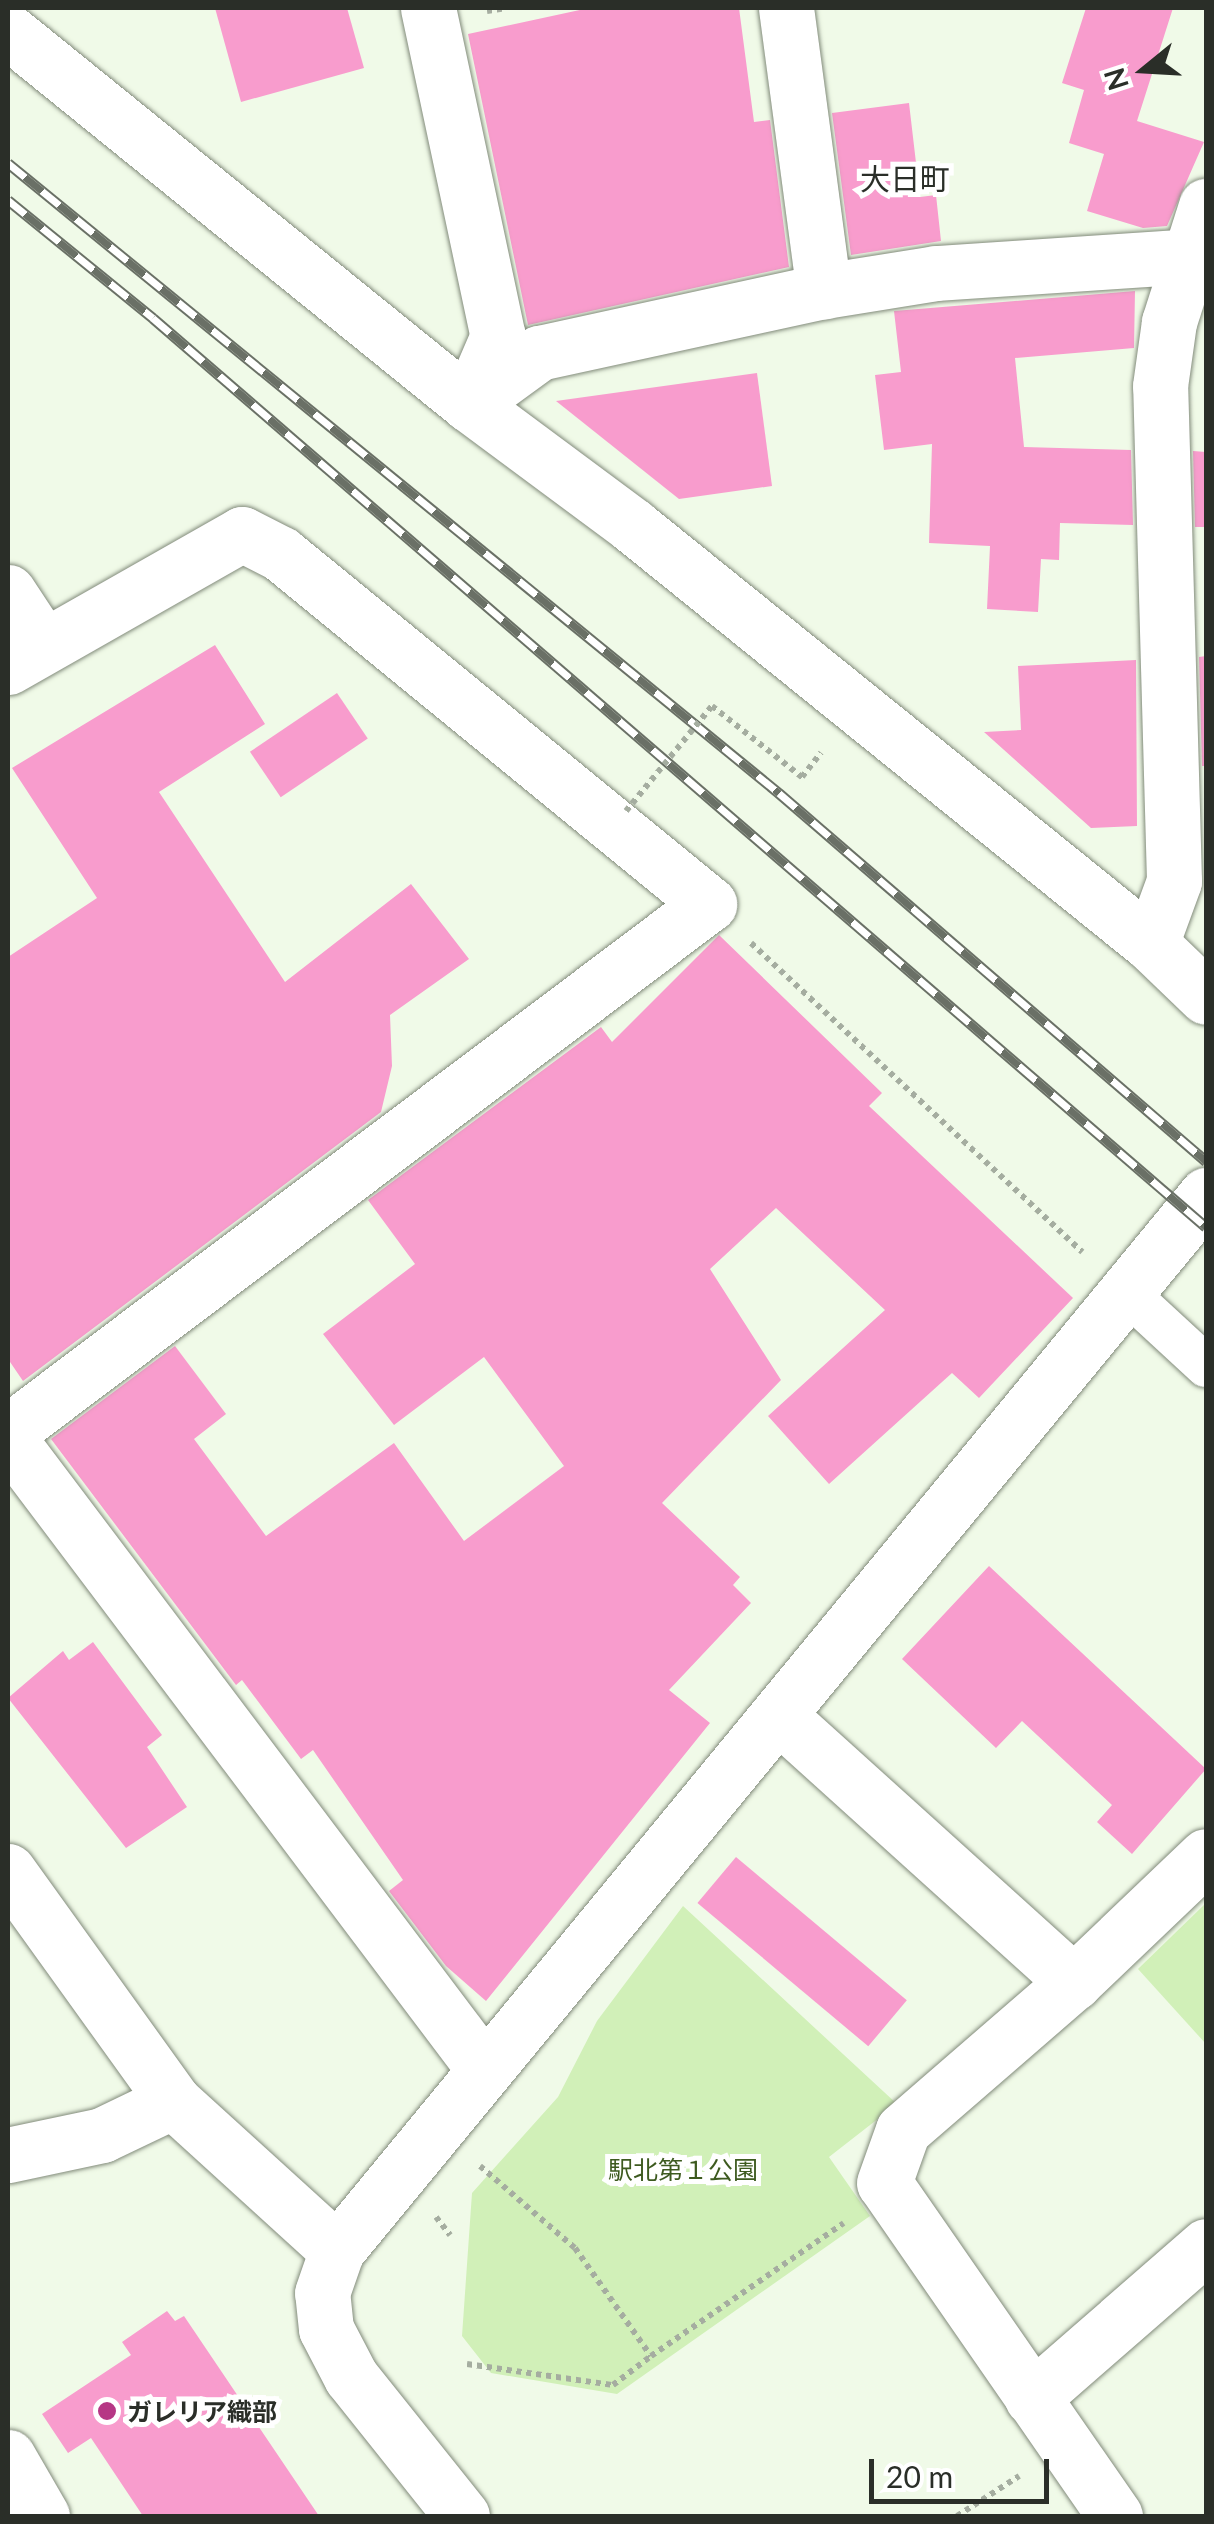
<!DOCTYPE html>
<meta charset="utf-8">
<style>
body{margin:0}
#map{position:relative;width:1214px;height:2524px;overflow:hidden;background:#f0fae8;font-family:Lato,"Noto Sans JP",sans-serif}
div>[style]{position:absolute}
.green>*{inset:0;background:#d1f0b8}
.building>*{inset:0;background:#f89ccd;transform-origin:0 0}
.path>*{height:6px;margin-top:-3px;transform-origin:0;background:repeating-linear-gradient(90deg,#a5ada0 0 5px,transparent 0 10px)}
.roads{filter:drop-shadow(0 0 2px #828b7b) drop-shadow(0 0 2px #828b7b)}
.pedestrian>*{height:42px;margin:-21px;padding:0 21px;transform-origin:21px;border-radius:21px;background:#fff}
.minor>*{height:55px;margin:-27.5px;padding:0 27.5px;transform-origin:27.5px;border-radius:27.5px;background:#fff}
.tertiary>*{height:55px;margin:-27.5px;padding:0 27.5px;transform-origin:27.5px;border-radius:27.5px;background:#fff}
.rail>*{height:11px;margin-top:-5.5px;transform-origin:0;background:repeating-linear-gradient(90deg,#fff 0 22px,#6a7066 0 44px);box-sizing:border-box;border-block:2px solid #6a7066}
.path-bridge>*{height:6px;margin-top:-3px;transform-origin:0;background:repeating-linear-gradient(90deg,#a5ada0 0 5px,transparent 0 10px)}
.dots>*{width:28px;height:28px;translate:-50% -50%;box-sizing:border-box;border:5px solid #fff;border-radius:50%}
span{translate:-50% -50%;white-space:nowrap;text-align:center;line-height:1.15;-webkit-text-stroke:10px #fff;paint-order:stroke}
.park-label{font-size:25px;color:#3d5a1f}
.poi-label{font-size:25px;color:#2a2e28;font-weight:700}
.left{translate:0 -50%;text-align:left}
.quarter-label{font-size:30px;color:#2a2e28}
.frame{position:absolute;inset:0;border:10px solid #2a2e28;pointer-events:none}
.north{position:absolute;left:1094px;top:20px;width:100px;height:100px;-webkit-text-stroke:8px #fff;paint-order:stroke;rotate:252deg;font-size:28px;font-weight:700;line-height:40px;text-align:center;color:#2a2e28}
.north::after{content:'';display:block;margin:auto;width:35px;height:45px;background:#2a2e28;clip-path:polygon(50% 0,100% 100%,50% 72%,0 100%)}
.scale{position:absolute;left:869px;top:2459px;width:180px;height:45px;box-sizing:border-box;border:5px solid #2a2e28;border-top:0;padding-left:12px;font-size:30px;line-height:35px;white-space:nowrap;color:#2a2e28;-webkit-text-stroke:8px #fff;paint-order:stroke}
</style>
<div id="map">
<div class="green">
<div style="clip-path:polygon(1206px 1903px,1206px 2044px,1138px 1969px)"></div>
<div style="clip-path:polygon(683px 1906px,897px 2104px,829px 2157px,870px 2216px,617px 2394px,491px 2373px,462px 2336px,472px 2193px,558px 2097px,597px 2021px)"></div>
</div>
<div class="building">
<div style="clip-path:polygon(215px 8px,347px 8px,364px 68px,241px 102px)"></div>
<div style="clip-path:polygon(589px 8px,739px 8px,754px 122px,770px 120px,789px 267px,528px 325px,468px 34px)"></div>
<div style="clip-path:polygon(1086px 8px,1173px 8px,1137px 121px,1204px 142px,1167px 226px,1143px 228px,1087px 211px,1104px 154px,1069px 143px,1084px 90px,1062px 83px)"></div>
<div style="clip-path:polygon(909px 103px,920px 197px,936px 195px,941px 241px,851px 255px,832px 113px)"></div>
<div style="clip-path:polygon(1135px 291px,1134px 348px,1015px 358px,1024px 447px,1131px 450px,1133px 525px,1060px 523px,1059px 560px,1041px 559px,1038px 612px,987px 609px,990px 546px,929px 543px,932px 444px,884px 450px,875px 375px,901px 372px,894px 311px)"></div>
<div style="clip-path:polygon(757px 373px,772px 486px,679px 499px,556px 401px)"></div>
<div style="clip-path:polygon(1193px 451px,1206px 452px,1206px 527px,1195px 527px)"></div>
<div style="clip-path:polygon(215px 645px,265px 724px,159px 792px,285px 982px,411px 884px,469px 959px,390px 1015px,392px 1066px,381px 1112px,23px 1381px,8px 1359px,8px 957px,97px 898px,12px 768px)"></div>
<div style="clip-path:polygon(1206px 656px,1206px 766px,1202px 766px,1199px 657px)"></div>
<div style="clip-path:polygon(1136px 660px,1137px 826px,1091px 828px,984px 732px,1021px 730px,1018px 666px)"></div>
<div style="left:337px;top:693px;width:55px;height:105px;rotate:56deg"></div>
<div style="clip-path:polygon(719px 935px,882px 1093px,869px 1106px,1073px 1298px,979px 1398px,952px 1373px,829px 1484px,768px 1416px,885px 1310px,776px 1208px,710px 1269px,781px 1380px,662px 1503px,740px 1577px,733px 1585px,751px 1603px,669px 1690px,710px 1723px,486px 2001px,446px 1966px,389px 1891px,403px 1880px,313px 1750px,301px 1759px,242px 1680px,236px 1685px,51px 1439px,175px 1346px,226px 1414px,194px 1439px,266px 1536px,394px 1443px,464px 1541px,564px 1466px,484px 1357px,394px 1425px,323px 1334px,415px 1264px,368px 1200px,601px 1027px,612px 1042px)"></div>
<div style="clip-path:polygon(989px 1566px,1206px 1769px,1132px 1854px,1097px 1822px,1112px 1805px,1022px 1721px,996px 1748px,902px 1659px)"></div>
<div style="clip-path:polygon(93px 1642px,162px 1735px,147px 1747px,187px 1807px,126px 1848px,8px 1698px,63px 1651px,69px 1660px)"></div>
<div style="left:736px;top:1857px;width:223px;height:60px;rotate:40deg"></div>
<div style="clip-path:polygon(167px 2311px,175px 2321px,184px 2316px,319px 2516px,143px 2516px,91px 2438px,68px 2453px,42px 2414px,131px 2355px,122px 2342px)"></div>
</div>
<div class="path">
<div style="left:487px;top:11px;width:18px;rotate:-9deg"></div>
<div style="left:712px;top:706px;width:115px;rotate:38.3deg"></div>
<div style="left:802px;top:777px;width:31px;rotate:-52deg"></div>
<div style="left:751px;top:943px;width:453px;rotate:43deg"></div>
<div style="left:480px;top:2166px;width:125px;rotate:40.8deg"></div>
<div style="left:575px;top:2248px;width:132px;rotate:54.9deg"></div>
<div style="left:651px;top:2356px;width:234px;rotate:-34.6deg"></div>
<div style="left:436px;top:2217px;width:23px;rotate:52deg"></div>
<div style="left:467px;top:2364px;width:148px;rotate:8.2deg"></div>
<div style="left:613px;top:2385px;width:48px;rotate:-37.3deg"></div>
<div style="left:957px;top:2516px;width:74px;rotate:-32.8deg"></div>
</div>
<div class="roads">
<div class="pedestrian">
<div style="left:1127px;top:1293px;width:108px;rotate:42.7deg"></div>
</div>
<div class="minor">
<div style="left:428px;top:8px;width:335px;rotate:78deg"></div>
<div style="left:498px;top:336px;width:71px;rotate:113.3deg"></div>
<div style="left:786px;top:8px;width:286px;rotate:82.4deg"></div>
<div style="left:469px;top:404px;width:87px;rotate:-36.1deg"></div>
<div style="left:539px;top:353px;width:292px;rotate:-12.3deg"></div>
<div style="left:824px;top:291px;width:113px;rotate:-9.1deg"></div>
<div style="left:936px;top:273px;width:254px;rotate:-3.8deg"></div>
<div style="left:8px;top:592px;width:64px;rotate:56.6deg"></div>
<div style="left:8px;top:667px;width:269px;rotate:-29.6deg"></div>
<div style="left:242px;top:534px;width:44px;rotate:27.1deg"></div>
<div style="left:281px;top:554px;width:553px;rotate:39.27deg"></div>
<div style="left:709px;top:904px;width:878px;rotate:143.01deg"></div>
<div style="left:1151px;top:944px;width:67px;rotate:-69.9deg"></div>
<div style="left:1174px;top:881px;width:495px;rotate:-91.6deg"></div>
<div style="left:1160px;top:386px;width:65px;rotate:-82deg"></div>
<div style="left:1169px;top:322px;width:122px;rotate:-72.3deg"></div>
<div style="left:8px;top:1438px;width:789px;rotate:52.98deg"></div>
<div style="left:778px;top:1715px;width:399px;rotate:42.1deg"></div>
<div style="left:8px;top:1871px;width:283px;rotate:54.3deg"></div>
<div style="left:173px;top:2101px;width:222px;rotate:42.3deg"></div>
<div style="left:8px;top:2155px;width:96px;rotate:-12deg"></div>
<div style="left:102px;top:2135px;width:79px;rotate:-25.6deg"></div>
<div style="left:1032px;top:2398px;width:231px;rotate:-41.1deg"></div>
<div style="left:8px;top:2457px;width:68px;rotate:60deg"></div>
<div style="left:1115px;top:2516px;width:405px;rotate:-124.7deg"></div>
<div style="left:884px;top:2183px;width:56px;rotate:-70.3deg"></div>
<div style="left:903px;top:2130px;width:226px;rotate:-40.9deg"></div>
<div style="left:1074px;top:1982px;width:182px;rotate:-43.7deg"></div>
</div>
<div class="tertiary">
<div style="left:8px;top:31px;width:593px;rotate:38.98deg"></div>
<div style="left:469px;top:404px;width:204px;rotate:36.6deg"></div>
<div style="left:633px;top:526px;width:666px;rotate:38.9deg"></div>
<div style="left:1151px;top:944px;width:76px;rotate:43.9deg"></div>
<div style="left:462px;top:2516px;width:178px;rotate:-128.6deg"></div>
<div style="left:351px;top:2377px;width:54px;rotate:-117.5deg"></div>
<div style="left:326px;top:2329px;width:36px;rotate:-96deg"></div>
<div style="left:322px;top:2293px;width:46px;rotate:-70.8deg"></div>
<div style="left:337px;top:2250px;width:1367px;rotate:-50.52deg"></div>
</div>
</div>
<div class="rail">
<div style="left:8px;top:163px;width:996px;rotate:39.25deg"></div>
<div style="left:779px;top:793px;width:564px;rotate:40.76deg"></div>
<div style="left:8px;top:200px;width:187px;rotate:39.1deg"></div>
<div style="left:153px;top:318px;width:1391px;rotate:40.8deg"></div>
</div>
<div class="path-bridge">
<div style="left:626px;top:811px;width:136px;rotate:-50.7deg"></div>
</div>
<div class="dots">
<div style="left:107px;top:2411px;background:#b63785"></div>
</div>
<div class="park-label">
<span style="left:683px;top:2169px">駅北第１公園</span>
</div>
<div class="poi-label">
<span class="left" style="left:127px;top:2411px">ガレリア織部</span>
</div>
<div class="quarter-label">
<span style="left:905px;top:178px">大日町</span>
</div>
<div class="frame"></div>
<div class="north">N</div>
<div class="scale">20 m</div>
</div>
